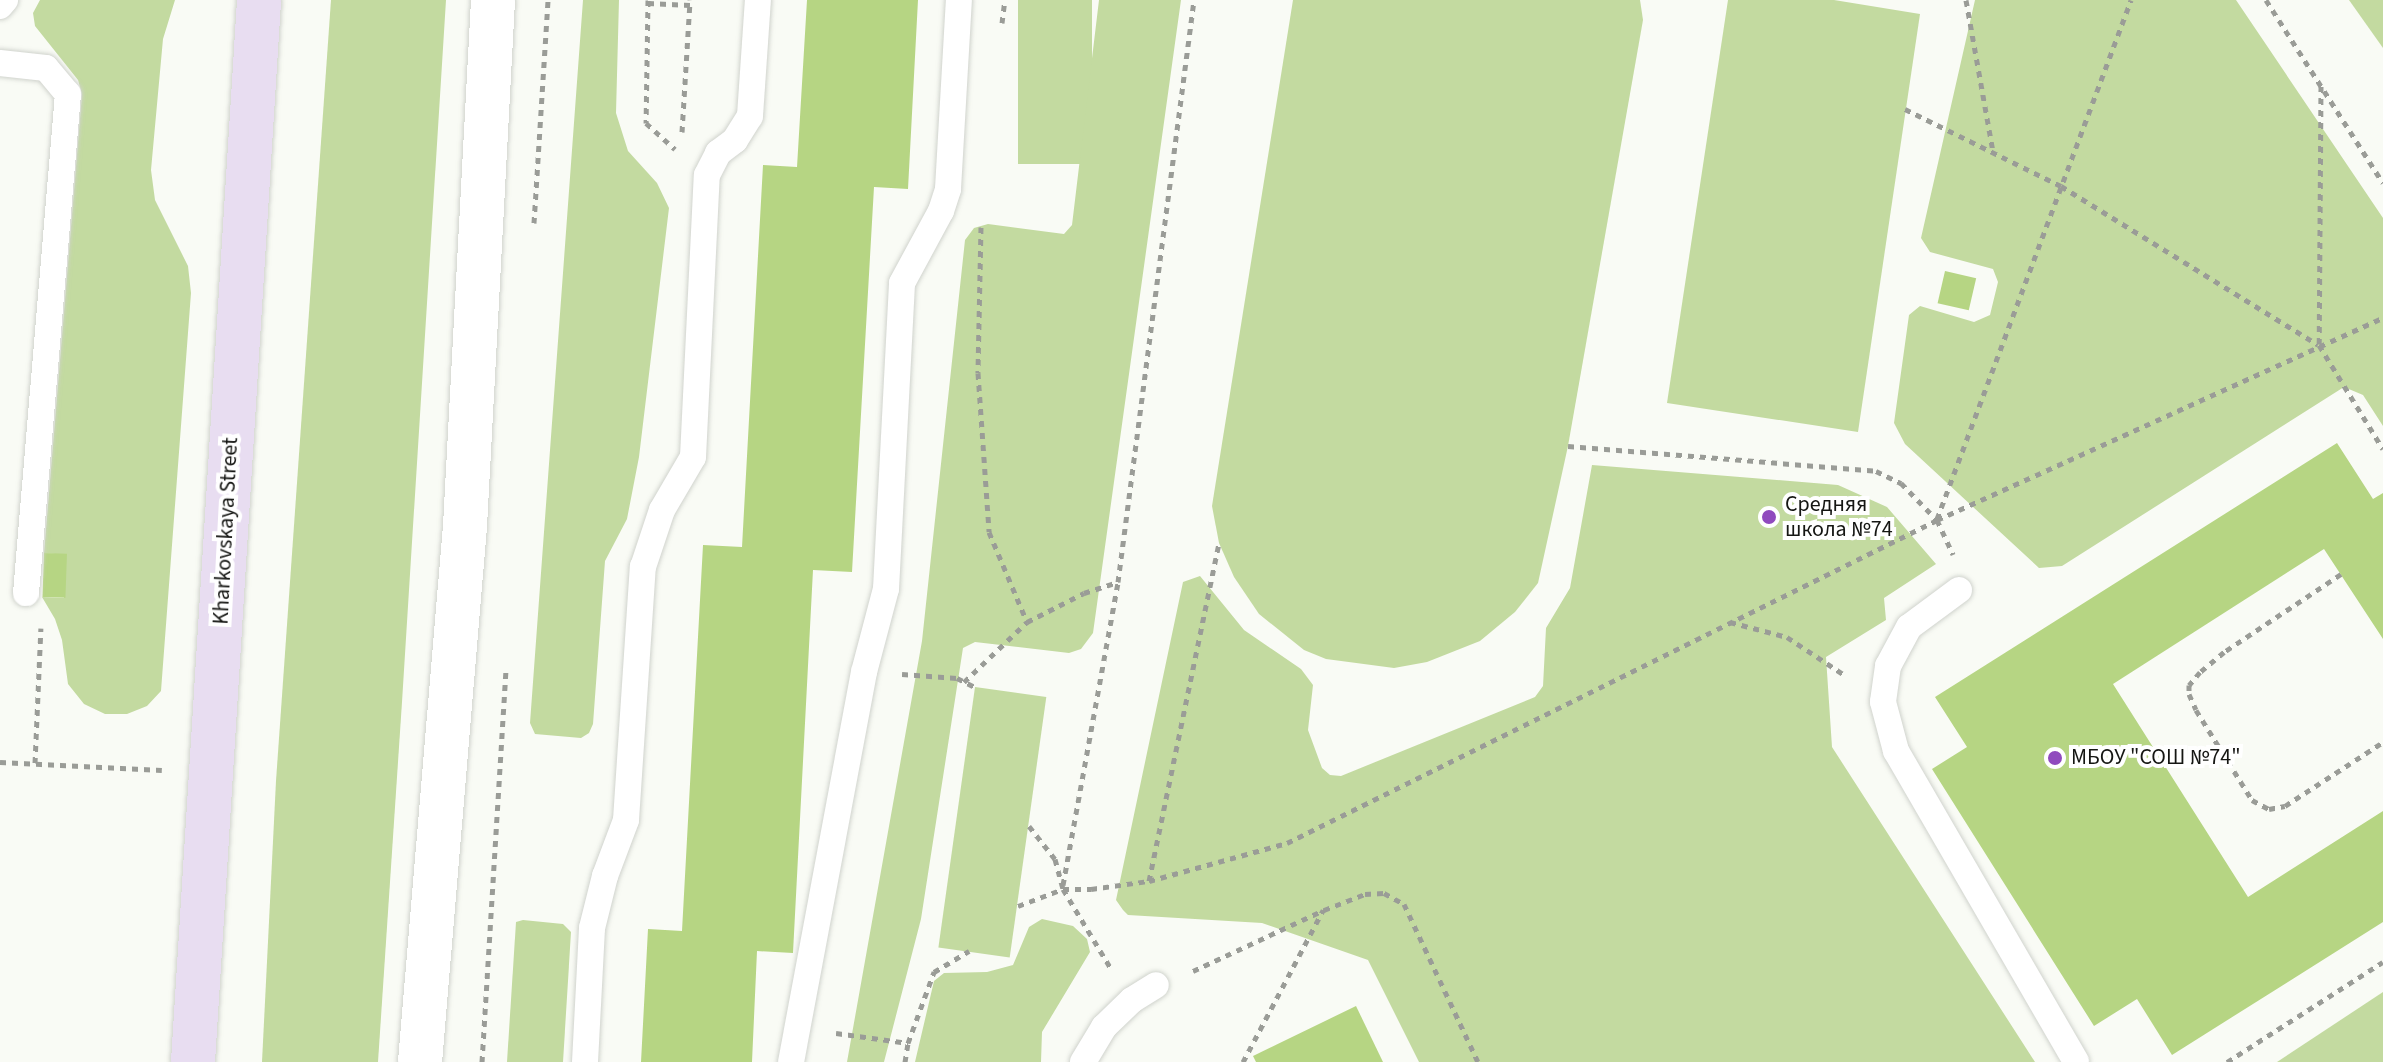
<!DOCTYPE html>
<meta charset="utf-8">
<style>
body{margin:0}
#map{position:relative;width:2383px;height:1062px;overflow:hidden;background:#f9fbf5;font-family:"Source Sans 3",sans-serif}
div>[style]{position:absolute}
.green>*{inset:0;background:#c3daa0;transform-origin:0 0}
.building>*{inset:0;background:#b6d583;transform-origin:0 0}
.path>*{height:5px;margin-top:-2.5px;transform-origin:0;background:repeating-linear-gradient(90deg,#9a9c97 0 6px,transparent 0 12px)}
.roads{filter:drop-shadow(0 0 2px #d0d3cd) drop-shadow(0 0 2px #d0d3cd)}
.service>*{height:26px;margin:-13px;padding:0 13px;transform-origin:13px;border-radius:13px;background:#fff}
.minor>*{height:44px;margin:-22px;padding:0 22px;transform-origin:22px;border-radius:22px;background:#fff}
.secondary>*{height:44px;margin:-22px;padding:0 22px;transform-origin:22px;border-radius:22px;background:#e8ddf1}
.dots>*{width:22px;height:22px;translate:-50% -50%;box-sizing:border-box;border:4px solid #fff;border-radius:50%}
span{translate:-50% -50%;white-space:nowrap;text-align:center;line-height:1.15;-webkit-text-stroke:8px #fff;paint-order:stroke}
.poi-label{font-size:22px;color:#151613}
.left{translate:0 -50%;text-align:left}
.street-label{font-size:22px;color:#151613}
</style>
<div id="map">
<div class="green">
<div style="clip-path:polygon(40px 0,175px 0,163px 39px,151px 170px,155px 200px,188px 266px,191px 293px,161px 691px,147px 706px,127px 714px,105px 714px,84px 704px,68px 684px,62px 640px,55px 619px,42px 597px,64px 598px,66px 555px,44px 553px,82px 94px,78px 80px,35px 26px,33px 13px)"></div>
<div style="clip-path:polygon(331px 0,446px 0,402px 702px,378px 1062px,262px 1062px,276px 781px)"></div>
<div style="clip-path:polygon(583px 0,619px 0,616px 113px,628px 151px,657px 183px,669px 208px,639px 457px,627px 519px,605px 561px,593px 724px,589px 733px,581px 738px,535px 734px,530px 723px)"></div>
<div style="left:1018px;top:0;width:74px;height:164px"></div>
<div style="clip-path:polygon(1099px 0,1181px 0,1093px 633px,1081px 649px,1069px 653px,975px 642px,963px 648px,921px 919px,884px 1062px,847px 1062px,922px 641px,965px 240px,974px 228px,988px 224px,1064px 234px,1072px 225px)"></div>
<div style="clip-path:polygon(1293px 0,1640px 0,1643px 20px,1568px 446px,1538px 583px,1515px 612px,1480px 641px,1427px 662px,1394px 668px,1326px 659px,1304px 650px,1259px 614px,1234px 577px,1219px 543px,1212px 506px)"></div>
<div style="clip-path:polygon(1728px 0,1834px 0,1920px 14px,1858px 432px,1667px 403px)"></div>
<div style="clip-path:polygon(1975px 0,2236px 0,2383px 218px,2383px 426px,2363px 395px,2344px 387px,2062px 566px,2039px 568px,1905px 444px,1894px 423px,1909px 315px,1920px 306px,1974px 322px,1990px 315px,1998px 282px,1993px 269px,1930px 252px,1921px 238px)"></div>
<div style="clip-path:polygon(2349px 0,2383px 0,2383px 48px)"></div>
<div style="clip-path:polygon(1592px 465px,1838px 485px,1887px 507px,1936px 564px,1884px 598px,1886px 620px,1826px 657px,1832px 747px,2035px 1062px,1419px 1062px,1368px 960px,1262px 923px,1128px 915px,1123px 910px,1116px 900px,1183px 582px,1200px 576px,1244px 630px,1301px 669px,1313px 685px,1308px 730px,1322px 768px,1330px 775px,1341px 776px,1535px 697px,1543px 686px,1546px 628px,1570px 588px)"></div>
<div style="left:975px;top:687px;width:72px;height:263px;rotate:8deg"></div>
<div style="clip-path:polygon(1042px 919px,1073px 926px,1087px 939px,1090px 952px,1042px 1032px,1041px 1062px,915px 1062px,934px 981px,944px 973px,987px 972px,1013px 965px,1029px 927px)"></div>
<div style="clip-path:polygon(523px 920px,563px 924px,571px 932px,563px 1062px,507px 1062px,516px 922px)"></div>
<div style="clip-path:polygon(2383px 992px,2383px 1062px,2277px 1062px)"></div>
</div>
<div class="building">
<div style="clip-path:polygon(807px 0,918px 0,908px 189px,874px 187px,852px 572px,813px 570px,793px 953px,757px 951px,752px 1062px,641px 1062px,648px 929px,682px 931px,703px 545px,742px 547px,763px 165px,797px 167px)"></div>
<div style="left:1945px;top:271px;width:32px;height:33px;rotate:13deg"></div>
<div style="clip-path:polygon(2337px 443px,2373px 499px,2383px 493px,2383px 639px,2324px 549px,2113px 684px,2248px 897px,2383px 811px,2383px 922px,2172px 1055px,2137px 999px,2094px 1026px,1932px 769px,1967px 747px,1935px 697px)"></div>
<div style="left:44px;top:553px;width:23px;height:44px;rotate:2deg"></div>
<div style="clip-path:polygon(1356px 1006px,1383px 1062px,1256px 1062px,1253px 1056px)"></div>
</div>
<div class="path">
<div style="left:648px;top:0;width:123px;rotate:90.9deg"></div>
<div style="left:646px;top:123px;width:39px;rotate:42deg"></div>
<div style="left:1966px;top:0;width:153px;rotate:79.9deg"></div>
<div style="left:2266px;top:0;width:217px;rotate:57.4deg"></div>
<div style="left:648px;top:3px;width:42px;rotate:2.7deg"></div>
<div style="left:1002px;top:23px;width:23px;rotate:-83deg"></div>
<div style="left:2321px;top:86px;width:259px;rotate:90.4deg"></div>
<div style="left:2319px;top:345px;width:122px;rotate:58.4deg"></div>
<div style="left:1905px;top:109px;width:174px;rotate:26.3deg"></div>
<div style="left:2061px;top:186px;width:302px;rotate:31.7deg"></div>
<div style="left:682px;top:132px;width:132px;rotate:-86.5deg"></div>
<div style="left:534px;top:223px;width:223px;rotate:-86.4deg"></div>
<div style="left:981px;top:227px;width:146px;rotate:91.2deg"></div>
<div style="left:978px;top:373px;width:159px;rotate:86deg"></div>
<div style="left:989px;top:532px;width:98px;rotate:67.1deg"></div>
<div style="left:1568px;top:446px;width:309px;rotate:4.6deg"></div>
<div style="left:1876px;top:471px;width:28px;rotate:26deg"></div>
<div style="left:1901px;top:483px;width:52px;rotate:45.8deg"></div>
<div style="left:1937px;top:520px;width:38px;rotate:65deg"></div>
<div style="left:1937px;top:519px;width:554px;rotate:-69.5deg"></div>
<div style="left:2341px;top:574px;width:141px;rotate:146.3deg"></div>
<div style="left:2224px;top:652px;width:31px;rotate:140deg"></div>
<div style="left:2200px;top:672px;width:17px;rotate:130deg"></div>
<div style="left:2189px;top:685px;width:9px;rotate:90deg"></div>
<div style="left:2189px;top:694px;width:17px;rotate:66deg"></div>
<div style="left:2196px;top:710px;width:106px;rotate:58.1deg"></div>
<div style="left:2252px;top:800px;width:19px;rotate:28deg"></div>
<div style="left:2269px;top:809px;width:16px;rotate:-11deg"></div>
<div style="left:2285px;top:806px;width:117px;rotate:-33.1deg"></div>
<div style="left:1730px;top:622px;width:59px;rotate:14.7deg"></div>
<div style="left:1787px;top:637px;width:71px;rotate:33.5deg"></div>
<div style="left:902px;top:674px;width:55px;rotate:4.2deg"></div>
<div style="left:957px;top:678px;width:20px;rotate:27deg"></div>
<div style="left:964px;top:682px;width:87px;rotate:-43.6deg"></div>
<div style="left:1027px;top:622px;width:64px;rotate:-27deg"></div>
<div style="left:1084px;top:593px;width:36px;rotate:-18deg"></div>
<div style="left:0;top:762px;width:162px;rotate:2.8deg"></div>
<div style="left:35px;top:763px;width:135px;rotate:-87.5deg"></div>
<div style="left:1029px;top:826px;width:42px;rotate:51.8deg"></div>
<div style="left:1055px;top:859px;width:31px;rotate:75deg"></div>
<div style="left:1063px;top:889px;width:28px"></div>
<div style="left:1091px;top:889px;width:59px;rotate:-7.9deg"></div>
<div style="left:1149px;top:881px;width:143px;rotate:-15.4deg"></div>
<div style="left:1287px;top:843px;width:726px;rotate:-26.42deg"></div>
<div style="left:1937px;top:520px;width:490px;rotate:-24.4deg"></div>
<div style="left:1149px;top:881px;width:345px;rotate:-78.3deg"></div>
<div style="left:1063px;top:885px;width:308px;rotate:-79.7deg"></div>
<div style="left:1118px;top:582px;width:587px;rotate:-82.56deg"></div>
<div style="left:1018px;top:906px;width:48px;rotate:-20.7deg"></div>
<div style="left:1063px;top:889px;width:91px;rotate:58.9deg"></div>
<div style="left:1193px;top:971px;width:145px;rotate:-25deg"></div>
<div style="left:1324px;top:910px;width:44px;rotate:-21.3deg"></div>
<div style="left:1365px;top:894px;width:19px;rotate:-3deg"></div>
<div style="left:1384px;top:893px;width:23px;rotate:29deg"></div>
<div style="left:1404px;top:904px;width:174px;rotate:64.9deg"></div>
<div style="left:836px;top:1033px;width:73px;rotate:7.9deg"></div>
<div style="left:482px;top:1062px;width:391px;rotate:-86.5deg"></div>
<div style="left:905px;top:1062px;width:19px;rotate:-81deg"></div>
<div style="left:908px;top:1043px;width:76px;rotate:-69.9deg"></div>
<div style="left:934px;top:972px;width:41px;rotate:-31deg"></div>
<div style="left:1243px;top:1062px;width:172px;rotate:-62.2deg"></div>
<div style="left:2227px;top:1062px;width:185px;rotate:-32.7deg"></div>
</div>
<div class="roads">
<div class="service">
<div style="left:0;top:6px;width:8px;rotate:-50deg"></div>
<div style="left:0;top:63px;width:46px;rotate:6.2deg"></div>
<div style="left:46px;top:68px;width:34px;rotate:50deg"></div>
<div style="left:68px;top:94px;width:501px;rotate:94.81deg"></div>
<div style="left:1959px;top:590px;width:62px;rotate:143.5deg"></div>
<div style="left:1909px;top:627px;width:44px;rotate:118.3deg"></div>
<div style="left:1888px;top:666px;width:36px;rotate:98deg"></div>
<div style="left:1883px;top:702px;width:51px;rotate:75.1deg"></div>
<div style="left:1896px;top:751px;width:359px;rotate:59.9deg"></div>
<div style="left:585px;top:1062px;width:134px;rotate:-87deg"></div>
<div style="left:592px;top:928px;width:54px;rotate:-76deg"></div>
<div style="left:605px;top:876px;width:60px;rotate:-69.4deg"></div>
<div style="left:626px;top:820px;width:254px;rotate:-86.2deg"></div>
<div style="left:643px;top:567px;width:60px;rotate:-71.6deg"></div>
<div style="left:662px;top:510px;width:61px;rotate:-59.7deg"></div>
<div style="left:693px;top:457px;width:282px;rotate:-87.2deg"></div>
<div style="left:707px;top:175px;width:25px;rotate:-63deg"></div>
<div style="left:718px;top:153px;width:21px;rotate:-37deg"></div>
<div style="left:735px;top:140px;width:28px;rotate:-58deg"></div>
<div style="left:750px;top:116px;width:116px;rotate:-86.1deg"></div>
<div style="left:791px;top:1062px;width:397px;rotate:-79.4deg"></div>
<div style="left:864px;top:672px;width:86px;rotate:-75.2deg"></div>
<div style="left:886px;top:589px;width:306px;rotate:-87deg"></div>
<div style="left:902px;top:283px;width:82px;rotate:-61.6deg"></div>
<div style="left:941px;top:211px;width:23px;rotate:-72deg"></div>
<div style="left:948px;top:189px;width:189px;rotate:-86.7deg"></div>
<div style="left:1083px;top:1062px;width:41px;rotate:-59deg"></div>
<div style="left:1104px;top:1027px;width:39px;rotate:-44deg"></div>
<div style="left:1132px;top:1000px;width:28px;rotate:-32deg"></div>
</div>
<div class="minor">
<div style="left:420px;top:1062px;width:538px;rotate:-85.2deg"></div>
<div style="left:465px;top:526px;width:527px;rotate:-86.95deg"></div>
</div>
<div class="secondary">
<div style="left:193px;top:1062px;width:1064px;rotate:-86.44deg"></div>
</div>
</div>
<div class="dots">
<div style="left:1769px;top:517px;background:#904abe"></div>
<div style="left:2055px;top:758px;background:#904abe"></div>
</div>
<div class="poi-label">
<span class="left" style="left:1785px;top:517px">Средняя<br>школа №74</span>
<span class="left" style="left:2071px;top:758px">МБОУ "СОШ №74"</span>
</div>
<div class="street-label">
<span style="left:226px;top:531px;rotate:-87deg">Kharkovskaya Street</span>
</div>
</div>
